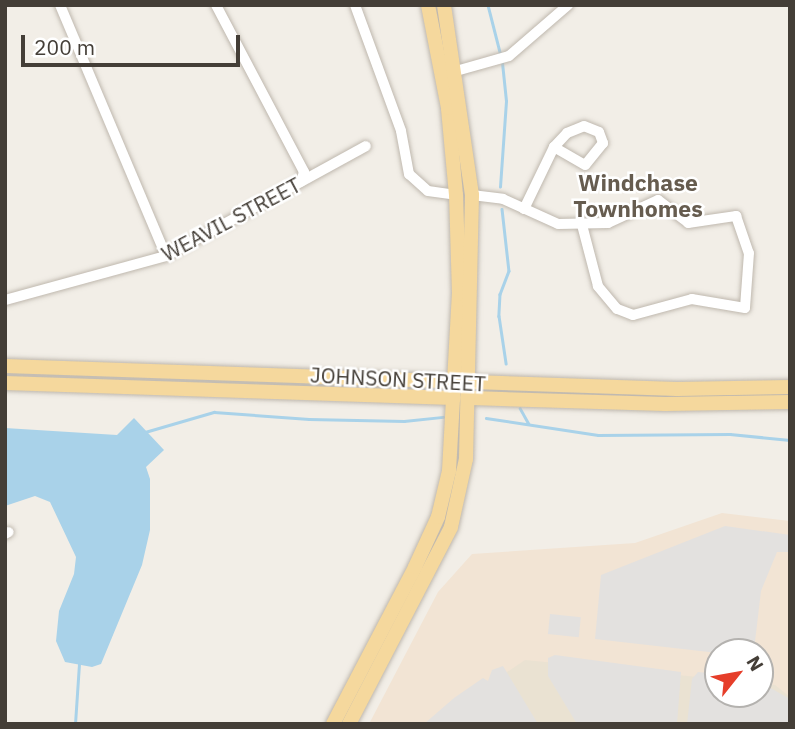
<!DOCTYPE html>
<style>
body{margin:0}
#map{position:relative;width:795px;height:729px;overflow:hidden;background:#f2eee7;font-family:"IBM Plex Sans",sans-serif}
div>[style]{position:absolute}
.commercial>*{inset:0;background:#f2e4d4}
.education>*{inset:0;background:#eae2d2}
.parking>*{inset:0;background:#e3e1df;transform-origin:0 0}
.water>*{inset:0;background:#a9d2e9}
.stream>*{height:2.5px;margin:-1.25px;padding:0 1.25px;transform-origin:1.25px;border-radius:1.25px;background:#a9d2e9}
.roads{filter:drop-shadow(0 0 2px #bfb8ae) drop-shadow(0 0 2px #bfb8ae)}
.minor>*{height:10px;margin:-5px;padding:0 5px;transform-origin:5px;border-radius:5px;background:#fff}
.major>*{height:14px;margin:-7px;padding:0 7px;transform-origin:7px;border-radius:7px;background:#f5d89d}
span{translate:-50% -50%;white-space:nowrap;text-align:center;line-height:1.15;-webkit-text-stroke:5px #fff;paint-order:stroke}
.street-label{font-size:21px;color:#443e37}
.neighbourhood-label{font-size:23px;color:#665c4f;font-weight:700}
.frame{position:absolute;inset:0;border:7px solid #443e37;pointer-events:none}
.north{position:absolute;left:704px;top:638px;width:70px;height:70px;box-sizing:border-box;background:#fff;border:2px solid #b4b2af;border-radius:50%;rotate:59deg;font-size:19px;font-weight:700;line-height:28px;text-align:center;color:#443e37}
.north::after{content:'';display:block;margin:auto;width:24px;height:32px;background:#e63e2a;clip-path:polygon(50% 0,100% 100%,50% 72%,0 100%)}
.scale{position:absolute;left:21px;top:35px;width:219px;height:32px;box-sizing:border-box;border:4px solid #443e37;border-top:0;padding-left:9px;font-size:21px;line-height:24px;white-space:nowrap;color:#443e37;-webkit-text-stroke:5px #fff;paint-order:stroke}
</style>
<div id="map">
<div class="commercial">
<div style="clip-path:polygon(evenodd,722px 513px,790px 521px,790px 724px,369px 724px,438px 592px,472px 554px,635px 543px,722px 513px,718px 652px,760px 652px,760px 694px,718px 694px,718px 652px)"></div>
</div>
<div class="education">
<div style="clip-path:polygon(525px 660px,718px 679px,718px 694px,760px 694px,760px 683px,775px 685px,790px 697px,790px 724px,430px 724px)"></div>
</div>
<div class="parking">
<div style="clip-path:polygon(725px 526px,790px 535px,790px 552px,777px 552px,761px 591px,754px 650px,764px 652px,763px 660px,760px 652px,718px 653px,595px 639px,601px 575px)"></div>
<div style="left:550px;top:614px;width:31px;height:20px;rotate:6deg"></div>
<div style="clip-path:polygon(555px 655px,681px 672px,677px 724px,577px 724px,548px 676px,548px 658px)"></div>
<div style="clip-path:polygon(503px 666px,538px 724px,424px 724px,454px 698px,483px 678px,488px 681px,492px 670px)"></div>
<div style="clip-path:polygon(698px 672px,718px 674px,718px 694px,760px 694px,760px 683px,767px 686px,790px 699px,790px 724px,687px 724px,692px 679px)"></div>
</div>
<div class="water">
<div style="clip-path:polygon(134px 418px,164px 450px,146px 467px,150px 479px,150px 530px,142px 565px,101px 664px,92px 667px,65px 662px,56px 641px,59px 611px,74px 574px,76px 557px,50px 502px,35px 496px,5px 506px,5px 428px,117px 435px)"></div>
</div>
<div class="stream">
<div style="left:488px;top:5px;width:53px;rotate:75.7deg"></div>
<div style="left:500px;top:187px;width:86px;rotate:-86deg"></div>
<div style="left:506px;top:101px;width:38px;rotate:-96deg"></div>
<div style="left:502px;top:209px;width:62px;rotate:83.6deg"></div>
<div style="left:509px;top:271px;width:25px;rotate:111deg"></div>
<div style="left:500px;top:294px;width:22px;rotate:93deg"></div>
<div style="left:499px;top:316px;width:48px;rotate:81.5deg"></div>
<div style="left:520px;top:408px;width:18px;rotate:61deg"></div>
<div style="left:486px;top:418px;width:113px;rotate:8.6deg"></div>
<div style="left:598px;top:435px;width:132px;rotate:-0.4deg"></div>
<div style="left:730px;top:434px;width:60px;rotate:5.7deg"></div>
<div style="left:145px;top:432px;width:72px;rotate:-16.2deg"></div>
<div style="left:214px;top:412px;width:95px;rotate:4.2deg"></div>
<div style="left:309px;top:419px;width:95px;rotate:1.2deg"></div>
<div style="left:404px;top:421px;width:39px;rotate:-6deg"></div>
<div style="left:75px;top:724px;width:60px;rotate:-86.2deg"></div>
</div>
<div class="roads">
<div class="minor">
<div style="left:60px;top:5px;width:272px;rotate:67.1deg"></div>
<div style="left:216px;top:5px;width:189px;rotate:62.2deg"></div>
<div style="left:304px;top:172px;width:10px;rotate:107deg"></div>
<div style="left:355px;top:5px;width:134px;rotate:69.9deg"></div>
<div style="left:401px;top:131px;width:44px;rotate:79.5deg"></div>
<div style="left:409px;top:174px;width:25px;rotate:42deg"></div>
<div style="left:428px;top:191px;width:28px;rotate:8deg"></div>
<div style="left:449px;top:73px;width:62px;rotate:-15.8deg"></div>
<div style="left:509px;top:56px;width:78px;rotate:-40.8deg"></div>
<div style="left:472px;top:195px;width:31px;rotate:7deg"></div>
<div style="left:503px;top:199px;width:60px;rotate:24.4deg"></div>
<div style="left:558px;top:224px;width:50px;rotate:-1.1deg"></div>
<div style="left:608px;top:223px;width:55px;rotate:-24.7deg"></div>
<div style="left:658px;top:200px;width:38px;rotate:37deg"></div>
<div style="left:688px;top:223px;width:49px;rotate:-8.3deg"></div>
<div style="left:736px;top:216px;width:39px;rotate:71deg"></div>
<div style="left:749px;top:253px;width:55px;rotate:94.2deg"></div>
<div style="left:745px;top:308px;width:54px;rotate:-170.4deg"></div>
<div style="left:692px;top:299px;width:61px;rotate:164.8deg"></div>
<div style="left:633px;top:315px;width:17px;rotate:-159deg"></div>
<div style="left:617px;top:309px;width:30px;rotate:-130deg"></div>
<div style="left:598px;top:286px;width:63px;rotate:-104.7deg"></div>
<div style="left:524px;top:209px;width:69px;rotate:-64.2deg"></div>
<div style="left:554px;top:147px;width:19px;rotate:-47deg"></div>
<div style="left:567px;top:133px;width:18px;rotate:-22deg"></div>
<div style="left:584px;top:126px;width:16px;rotate:22deg"></div>
<div style="left:599px;top:132px;width:12px;rotate:70deg"></div>
<div style="left:603px;top:143px;width:28px;rotate:129deg"></div>
<div style="left:585px;top:165px;width:36px;rotate:-150deg"></div>
<div style="left:5px;top:300px;width:167px;rotate:-15.3deg"></div>
<div style="left:166px;top:256px;width:228px;rotate:-28.8deg"></div>
<div style="left:5px;top:534px;width:4px;rotate:-27deg"></div>
</div>
<div class="major">
<div style="left:5px;top:366px;width:672px;rotate:1.96deg"></div>
<div style="left:677px;top:389px;width:113px;rotate:-1deg"></div>
<div style="left:5px;top:383px;width:449px;rotate:1.9deg"></div>
<div style="left:471px;top:398px;width:194px;rotate:1.8deg"></div>
<div style="left:665px;top:404px;width:125px;rotate:-0.9deg"></div>
<div style="left:333px;top:724px;width:177px;rotate:-62.4deg"></div>
<div style="left:415px;top:567px;width:55px;rotate:-65.3deg"></div>
<div style="left:438px;top:517px;width:47px;rotate:-76.6deg"></div>
<div style="left:449px;top:471px;width:177px;rotate:-86.8deg"></div>
<div style="left:459px;top:294px;width:99px;rotate:-91.7deg"></div>
<div style="left:456px;top:195px;width:87px;rotate:-95.3deg"></div>
<div style="left:448px;top:108px;width:105px;rotate:-101deg"></div>
<div style="left:349px;top:724px;width:222px;rotate:-62.6deg"></div>
<div style="left:451px;top:527px;width:70px;rotate:-77.6deg"></div>
<div style="left:466px;top:459px;width:264px;rotate:-88.7deg"></div>
<div style="left:472px;top:195px;width:192px;rotate:-98.4deg"></div>
</div>
</div>
<div class="street-label">
<span style="left:231px;top:219px;rotate:-28deg">WEAVIL STREET</span>
<span style="left:398px;top:379px;rotate:3deg">JOHNSON STREET</span>
</div>
<div class="neighbourhood-label">
<span style="left:638px;top:195px">Windchase<br>Townhomes</span>
</div>
<div class="frame"></div>
<div class="north">N</div>
<div class="scale">200 m</div>
</div>
